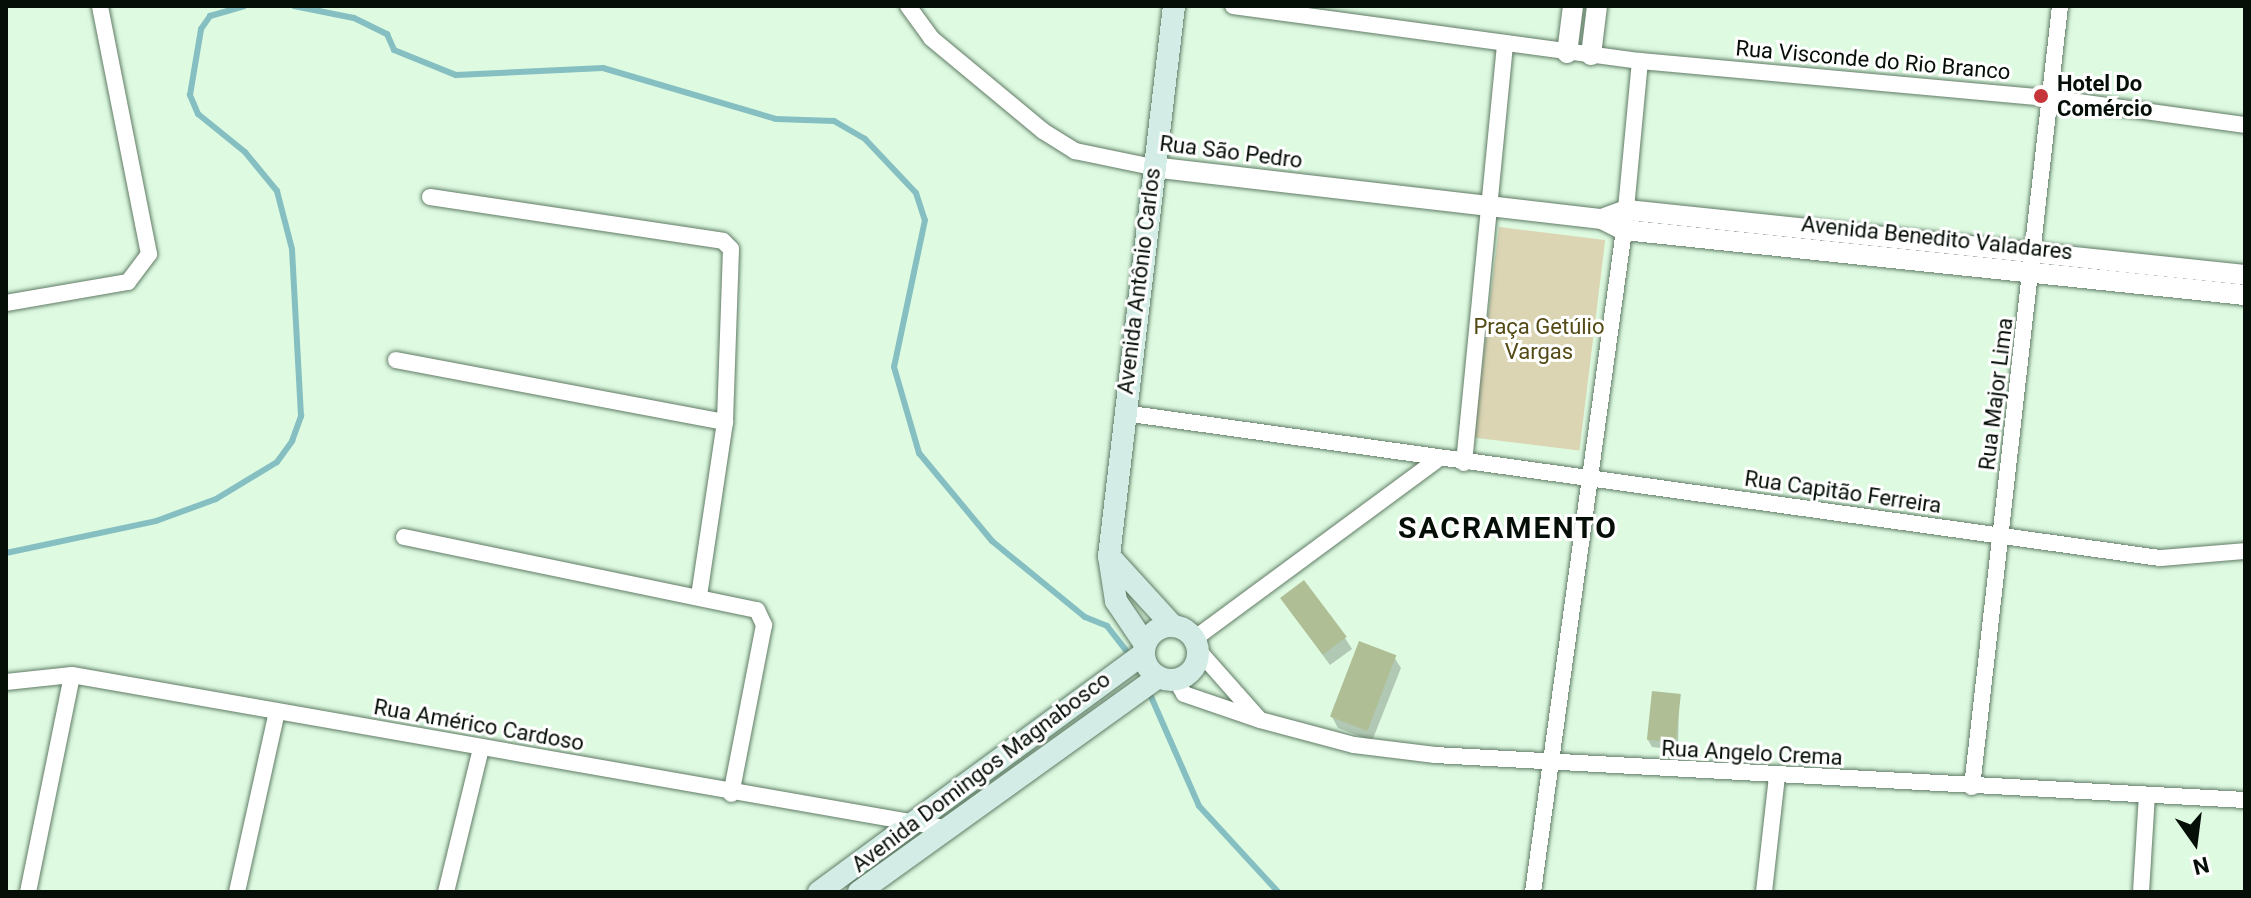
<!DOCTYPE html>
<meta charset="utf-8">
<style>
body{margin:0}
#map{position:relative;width:2251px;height:898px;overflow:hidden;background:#defbe2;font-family:Roboto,sans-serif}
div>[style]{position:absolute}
.green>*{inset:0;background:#dbd5b4;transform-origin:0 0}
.shadow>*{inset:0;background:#0003}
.stream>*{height:6px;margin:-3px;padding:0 3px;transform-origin:3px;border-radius:3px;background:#86bfc2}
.building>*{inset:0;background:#afbe94;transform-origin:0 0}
.roads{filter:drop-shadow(0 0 2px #617b65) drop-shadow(0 0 2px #617b65)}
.minor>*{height:16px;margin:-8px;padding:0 8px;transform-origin:8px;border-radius:8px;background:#fff}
.tertiary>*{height:20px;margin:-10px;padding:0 10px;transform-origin:10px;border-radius:10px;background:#fff}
.secondary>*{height:22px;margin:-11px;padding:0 11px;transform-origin:11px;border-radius:11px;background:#d3ede6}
.secondary>.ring{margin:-11px;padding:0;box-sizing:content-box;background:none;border:22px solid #d3ede6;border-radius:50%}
.dots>*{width:22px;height:22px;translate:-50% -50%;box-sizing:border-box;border:4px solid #fff;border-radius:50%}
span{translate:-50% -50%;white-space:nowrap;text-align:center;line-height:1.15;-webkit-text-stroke:6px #fff;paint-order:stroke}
.street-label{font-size:22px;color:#060f07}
.poi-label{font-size:22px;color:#060f07;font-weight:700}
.left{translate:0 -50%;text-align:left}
.park-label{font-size:22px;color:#534a15}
.district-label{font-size:30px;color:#060f07;font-weight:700;letter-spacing:2px}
.frame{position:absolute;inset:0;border:8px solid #060f07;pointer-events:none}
.north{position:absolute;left:2155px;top:802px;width:80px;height:80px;-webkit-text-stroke:6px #fff;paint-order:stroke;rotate:166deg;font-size:22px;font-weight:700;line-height:32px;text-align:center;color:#060f07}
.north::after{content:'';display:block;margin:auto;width:28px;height:36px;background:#060f07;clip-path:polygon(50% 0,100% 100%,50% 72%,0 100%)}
</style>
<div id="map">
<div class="green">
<div style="left:1499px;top:227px;width:107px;height:212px;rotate:7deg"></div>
</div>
<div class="shadow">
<div style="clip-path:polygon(1288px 608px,1345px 638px,1352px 649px,1330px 665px)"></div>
<div style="clip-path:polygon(1394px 657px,1401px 668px,1372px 741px,1338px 728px,1332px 717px)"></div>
<div style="clip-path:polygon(1679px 696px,1678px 750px,1652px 747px,1648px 740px)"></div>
</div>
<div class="stream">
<div style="left:294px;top:6px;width:61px;rotate:11.3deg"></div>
<div style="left:354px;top:18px;width:37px;rotate:26deg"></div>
<div style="left:387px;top:34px;width:17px;rotate:66deg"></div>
<div style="left:394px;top:50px;width:67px;rotate:22deg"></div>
<div style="left:456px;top:75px;width:147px;rotate:-2.7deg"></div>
<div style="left:603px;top:68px;width:180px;rotate:16.4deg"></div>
<div style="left:776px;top:119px;width:58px;rotate:2deg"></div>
<div style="left:834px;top:121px;width:36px;rotate:30deg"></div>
<div style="left:865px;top:139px;width:74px;rotate:46.6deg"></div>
<div style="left:916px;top:193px;width:28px;rotate:72deg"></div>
<div style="left:925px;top:220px;width:150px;rotate:101.9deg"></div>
<div style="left:894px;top:367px;width:90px;rotate:73.8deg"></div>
<div style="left:919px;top:453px;width:114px;rotate:50.3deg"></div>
<div style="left:992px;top:541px;width:120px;rotate:39.3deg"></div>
<div style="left:1085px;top:617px;width:24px;rotate:22deg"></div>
<div style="left:1107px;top:626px;width:31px;rotate:52deg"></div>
<div style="left:6px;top:553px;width:153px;rotate:-12deg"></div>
<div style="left:156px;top:521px;width:64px;rotate:-20.1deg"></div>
<div style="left:216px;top:499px;width:71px;rotate:-31.2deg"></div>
<div style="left:277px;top:462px;width:26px;rotate:-54deg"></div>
<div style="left:292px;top:441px;width:27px;rotate:-70deg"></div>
<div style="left:301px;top:416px;width:167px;rotate:-93.1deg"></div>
<div style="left:292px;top:249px;width:60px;rotate:-104.5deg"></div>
<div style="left:277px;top:191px;width:50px;rotate:-129.4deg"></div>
<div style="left:245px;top:152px;width:60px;rotate:-141deg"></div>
<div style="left:198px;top:114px;width:21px;rotate:-113deg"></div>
<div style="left:190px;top:95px;width:67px;rotate:-80.5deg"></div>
<div style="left:201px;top:29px;width:16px;rotate:-55deg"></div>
<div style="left:210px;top:16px;width:35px;rotate:-16deg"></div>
<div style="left:1149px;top:692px;width:124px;rotate:66.3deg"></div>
<div style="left:1199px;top:806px;width:117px;rotate:47.4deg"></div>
</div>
<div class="building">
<div style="left:1304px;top:580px;width:71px;height:30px;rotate:53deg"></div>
<div style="left:1359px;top:641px;width:40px;height:81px;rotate:21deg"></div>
<div style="left:1652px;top:691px;width:29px;height:49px;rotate:6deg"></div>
</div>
<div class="roads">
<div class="minor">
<div style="left:908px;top:6px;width:39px;rotate:54deg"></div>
<div style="left:931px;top:38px;width:146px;rotate:39.7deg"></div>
<div style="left:1043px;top:131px;width:38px;rotate:32deg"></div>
<div style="left:1075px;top:151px;width:79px;rotate:11.7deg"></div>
<div style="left:1233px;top:6px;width:411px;rotate:7.7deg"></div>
<div style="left:1640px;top:61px;width:412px;rotate:5.2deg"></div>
<div style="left:2050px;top:98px;width:197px;rotate:7.9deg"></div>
<div style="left:430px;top:197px;width:296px;rotate:8.5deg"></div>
<div style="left:723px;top:241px;width:11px;rotate:45deg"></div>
<div style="left:731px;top:249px;width:173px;rotate:92deg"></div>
<div style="left:725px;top:422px;width:175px;rotate:98.5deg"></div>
<div style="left:6px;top:303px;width:124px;rotate:-9.8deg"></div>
<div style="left:128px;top:282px;width:35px;rotate:-53deg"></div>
<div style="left:149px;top:254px;width:253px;rotate:-101.2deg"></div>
<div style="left:396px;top:360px;width:335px;rotate:10.7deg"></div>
<div style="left:1124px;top:413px;width:1046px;rotate:7.97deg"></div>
<div style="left:2160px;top:558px;width:85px;rotate:-4.7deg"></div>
<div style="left:1464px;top:463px;width:422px;rotate:-84.4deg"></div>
<div style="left:404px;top:537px;width:360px;rotate:11.7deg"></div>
<div style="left:757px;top:610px;width:17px;rotate:65deg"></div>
<div style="left:764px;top:625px;width:172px;rotate:101deg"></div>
<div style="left:1194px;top:639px;width:300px;rotate:-36.4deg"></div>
<div style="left:1198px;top:650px;width:92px;rotate:48.5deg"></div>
<div style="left:1176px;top:680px;width:16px;rotate:60deg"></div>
<div style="left:1184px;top:694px;width:80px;rotate:18.9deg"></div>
<div style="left:1260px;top:720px;width:97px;rotate:14.9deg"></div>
<div style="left:1354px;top:745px;width:82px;rotate:7deg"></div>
<div style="left:1435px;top:755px;width:811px;rotate:3.18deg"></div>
<div style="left:6px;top:682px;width:66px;rotate:-6.1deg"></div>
<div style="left:72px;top:675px;width:885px;rotate:9.95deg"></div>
<div style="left:1972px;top:787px;width:786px;rotate:-83.57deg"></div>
<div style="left:28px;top:892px;width:221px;rotate:-78.5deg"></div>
<div style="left:237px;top:892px;width:185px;rotate:-77.5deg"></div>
<div style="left:446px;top:892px;width:148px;rotate:-76.3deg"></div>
<div style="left:1533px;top:892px;width:668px;rotate:-82.17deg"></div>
<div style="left:1624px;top:230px;width:170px;rotate:-84.6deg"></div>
<div style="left:1764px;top:892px;width:116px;rotate:-83.6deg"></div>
<div style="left:2141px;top:892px;width:97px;rotate:-86.5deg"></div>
</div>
<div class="tertiary">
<div style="left:1567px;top:53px;width:47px;rotate:-82.7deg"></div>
<div style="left:1591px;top:55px;width:49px;rotate:-83deg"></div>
<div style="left:1152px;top:167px;width:453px;rotate:6.6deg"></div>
<div style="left:1602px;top:219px;width:25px;rotate:27deg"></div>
<div style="left:1624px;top:230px;width:624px;rotate:5.98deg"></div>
<div style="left:1602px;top:219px;width:27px;rotate:-20deg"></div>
<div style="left:1627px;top:210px;width:621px;rotate:6deg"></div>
</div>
<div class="secondary">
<div style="left:1109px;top:556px;width:95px;rotate:47.6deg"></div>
<div class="ring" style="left:1144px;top:626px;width:32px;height:32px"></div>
<div style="left:1145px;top:644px;width:52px;rotate:-124deg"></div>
<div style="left:1116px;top:601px;width:46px;rotate:-98.8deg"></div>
<div style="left:1109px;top:556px;width:554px;rotate:-83.26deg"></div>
<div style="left:819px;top:892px;width:402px;rotate:-36.3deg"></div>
<div style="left:859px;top:892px;width:368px;rotate:-35.7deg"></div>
</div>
</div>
<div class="dots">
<div style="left:2041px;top:96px;background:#c5353a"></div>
</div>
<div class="street-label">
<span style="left:1873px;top:60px;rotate:5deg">Rua Visconde do Rio Branco</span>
<span style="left:1231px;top:152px;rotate:7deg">Rua São Pedro</span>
<span style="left:1937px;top:238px;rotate:6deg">Avenida Benedito Valadares</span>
<span style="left:1139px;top:281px;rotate:-83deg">Avenida Antônio Carlos</span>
<span style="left:1996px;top:394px;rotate:-83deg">Rua Major Lima</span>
<span style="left:1843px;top:492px;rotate:8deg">Rua Capitão Ferreira</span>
<span style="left:479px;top:725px;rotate:10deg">Rua Américo Cardoso</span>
<span style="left:1752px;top:753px;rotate:3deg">Rua Angelo Crema</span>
<span style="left:981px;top:772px;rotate:-37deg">Avenida Domingos Magnabosco</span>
</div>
<div class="poi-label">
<span class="left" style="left:2057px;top:96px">Hotel Do<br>Comércio</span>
</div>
<div class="park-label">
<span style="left:1539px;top:339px">Praça Getúlio<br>Vargas</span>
</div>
<div class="district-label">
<span style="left:1508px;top:528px">SACRAMENTO</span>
</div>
<div class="frame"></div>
<div class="north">N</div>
</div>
